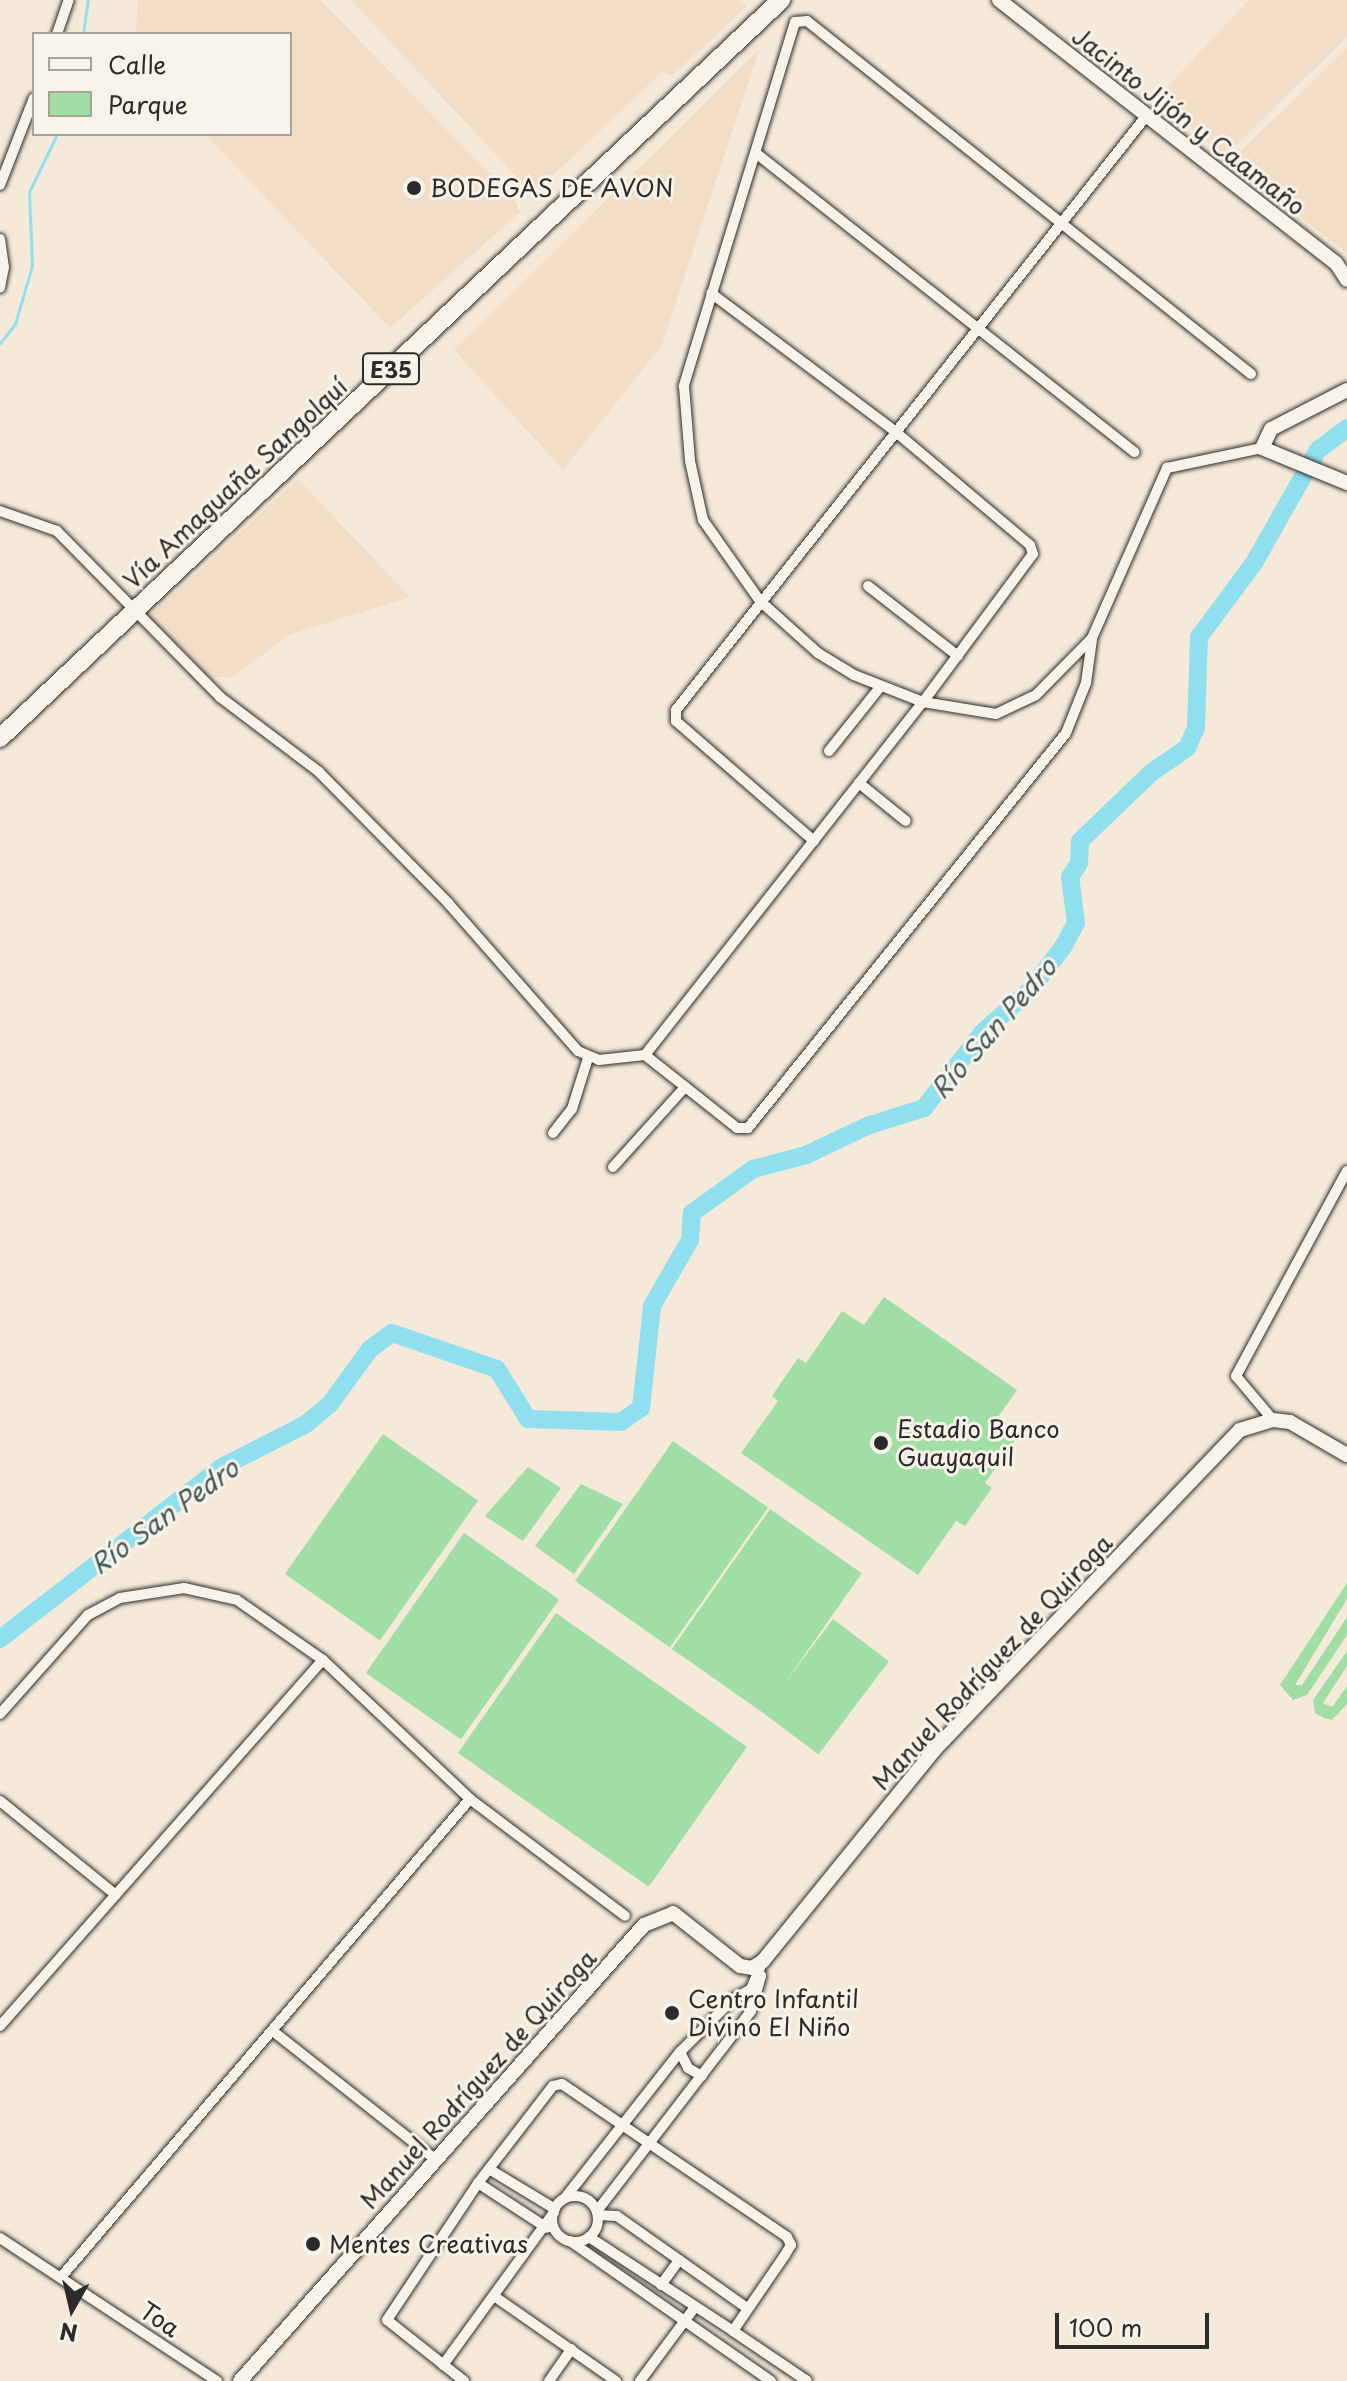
<!DOCTYPE html>
<meta charset="utf-8">
<style>
body{margin:0}
#map{position:relative;width:1347px;height:2381px;overflow:hidden;background:#f5e9d9;font-family:"Playpen Sans",sans-serif}
div>[style]{position:absolute}
.built>*{inset:0;background:#f2ddc7}
.green>*{inset:0;background:#a1dea5;transform-origin:0 0}
.stream>*{height:3px;margin:-1.5px;padding:0 1.5px;transform-origin:1.5px;border-radius:1.5px;background:#90dfee}
.river>*{height:18px;margin:-9px;padding:0 9px;transform-origin:9px;border-radius:9px;background:#90dfee}
.roads{filter:drop-shadow(0 0 2px #2b2b2b) drop-shadow(0 0 2px #2b2b2b)}
.street>*{height:10px;margin:-5px;padding:0 5px;transform-origin:5px;border-radius:5px;background:#f7f3e8}
.street>.ring{margin:-5px;padding:0;box-sizing:content-box;background:none;border:10px solid #f7f3e8;border-radius:50%}
.secondary>*{height:14px;margin:-7px;padding:0 7px;transform-origin:7px;border-radius:7px;background:#f7f3e8}
.highway>*{height:18px;margin:-9px;padding:0 9px;transform-origin:9px;border-radius:9px;background:#f7f3e8}
.dots>*{width:22px;height:22px;translate:-50% -50%;box-sizing:border-box;border:4px solid #f7f3e8;border-radius:50%}
span{translate:-50% -50%;white-space:nowrap;text-align:center;line-height:1.15;-webkit-text-stroke:6px #f7f3e8;paint-order:stroke}
.shield-label span{padding:2px 6px;background:#f7f3e8;border:2px solid;border-radius:6px;-webkit-text-stroke-width:0}
.shield-label{font-size:22px;color:#2b2b2b;font-weight:700}
.street-label{font-size:24px;color:#2b2b2b}
.poi-label{font-size:24px;color:#2b2b2b}
.left{translate:0 -50%;text-align:left}
.water-label{font-size:26px;color:#44585c;font-style:italic}
.legend{position:absolute;left:32px;top:32px;width:260px;height:104px;box-sizing:border-box;background:#f7f3e8;border:2px solid #a5a39c;margin:0;padding:10px 14px;list-style:none;font-size:24px;color:#2b2b2b}
.legend li{display:flex;align-items:center;gap:16px;height:40px}
.legend b{width:40px;border:2px solid #a5a39c}
.north{position:absolute;left:32px;top:2269px;width:80px;height:80px;-webkit-text-stroke:6px #f7f3e8;paint-order:stroke;rotate:188deg;font-size:22px;font-weight:700;line-height:32px;text-align:center;color:#2b2b2b}
.north::after{content:'';display:block;margin:auto;width:28px;height:36px;background:#2b2b2b;clip-path:polygon(50% 0,100% 100%,50% 72%,0 100%)}
.scale{position:absolute;left:1055px;top:2313px;width:154px;height:36px;box-sizing:border-box;border:4px solid #2b2b2b;border-top:0;padding-left:10px;font-size:24px;line-height:28px;white-space:nowrap;color:#2b2b2b;-webkit-text-stroke:6px #f7f3e8;paint-order:stroke}
</style>
<div id="map">
<div class="built">
<div style="clip-path:polygon(138px 0,320px 0,515px 200px,520px 212px,390px 328px,205px 134px,290px 134px,290px 34px,136px 34px)"></div>
<div style="clip-path:polygon(351px 0,738px 0,747px 6px,671px 76px,663px 71px,543px 185px,527px 188px)"></div>
<div style="clip-path:polygon(1249px 0,1347px 0,1347px 37px,1224px 157px,1156px 99px)"></div>
<div style="clip-path:polygon(1347px 48px,1347px 253px,1230px 162px)"></div>
<div style="clip-path:polygon(759px 50px,662px 345px,563px 470px,454px 350px)"></div>
<div style="clip-path:polygon(298px 479px,410px 597px,291px 634px,232px 677px,207px 677px,148px 618px)"></div>
</div>
<div class="green">
<div style="clip-path:polygon(884px 1297px,1017px 1390px,998px 1417px,1020px 1433px,985px 1483px,992px 1488px,965px 1526px,956px 1521px,918px 1575px,741px 1453px,778px 1401px,772px 1396px,798px 1358px,806px 1363px,842px 1311px,864px 1325px)"></div>
<div style="left:383px;top:1434px;width:116px;height:171px;rotate:35deg"></div>
<div style="left:673px;top:1441px;width:116px;height:171px;rotate:35deg"></div>
<div style="clip-path:polygon(528px 1467px,561px 1488px,523px 1541px,485px 1516px)"></div>
<div style="clip-path:polygon(581px 1484px,623px 1504px,574px 1574px,535px 1546px)"></div>
<div style="left:770px;top:1509px;width:112px;height:171px;rotate:35deg"></div>
<div style="left:464px;top:1533px;width:116px;height:171px;rotate:35deg"></div>
<div style="clip-path:polygon(1347px 1583px,1347px 1599px,1295px 1685px,1302px 1685px,1347px 1617px,1347px 1635px,1307px 1695px,1293px 1700px,1280px 1685px)"></div>
<div style="left:556px;top:1613px;width:233px;height:171px;rotate:35deg"></div>
<div style="left:833px;top:1619px;width:70px;height:117px;rotate:37deg"></div>
<div style="clip-path:polygon(1347px 1651px,1347px 1666px,1323px 1703px,1332px 1707px,1347px 1686px,1347px 1704px,1332px 1720px,1324px 1718px,1315px 1713px,1313px 1700px)"></div>
</div>
<div class="stream">
<div style="left:83px;top:34px;width:34px;rotate:-82deg"></div>
<div style="left:0;top:343px;width:24px;rotate:-52deg"></div>
<div style="left:15px;top:324px;width:60px;rotate:-73.7deg"></div>
<div style="left:32px;top:266px;width:74px;rotate:-92.3deg"></div>
<div style="left:29px;top:192px;width:64px;rotate:-64.2deg"></div>
</div>
<div class="river">
<div style="left:0;top:1639px;width:281px;rotate:-37.8deg"></div>
<div style="left:222px;top:1467px;width:94px;rotate:-27.1deg"></div>
<div style="left:306px;top:1424px;width:31px;rotate:-40deg"></div>
<div style="left:330px;top:1404px;width:68px;rotate:-54deg"></div>
<div style="left:370px;top:1349px;width:27px;rotate:-36deg"></div>
<div style="left:392px;top:1333px;width:111px;rotate:18.9deg"></div>
<div style="left:497px;top:1369px;width:59px;rotate:58.2deg"></div>
<div style="left:528px;top:1419px;width:93px;rotate:1.8deg"></div>
<div style="left:621px;top:1422px;width:24px;rotate:-35deg"></div>
<div style="left:641px;top:1408px;width:103px;rotate:-83.8deg"></div>
<div style="left:652px;top:1306px;width:76px;rotate:-60.1deg"></div>
<div style="left:690px;top:1240px;width:27px;rotate:-86deg"></div>
<div style="left:692px;top:1213px;width:75px;rotate:-35.8deg"></div>
<div style="left:753px;top:1169px;width:55px;rotate:-14.8deg"></div>
<div style="left:806px;top:1155px;width:68px;rotate:-25.4deg"></div>
<div style="left:867px;top:1126px;width:60px;rotate:-17.5deg"></div>
<div style="left:924px;top:1108px;width:96px;rotate:-52.2deg"></div>
<div style="left:983px;top:1032px;width:63px;rotate:-41.8deg"></div>
<div style="left:1030px;top:990px;width:54px;rotate:-52.5deg"></div>
<div style="left:1063px;top:947px;width:27px;rotate:-62deg"></div>
<div style="left:1076px;top:923px;width:46px;rotate:-97.4deg"></div>
<div style="left:1070px;top:877px;width:17px;rotate:-57deg"></div>
<div style="left:1079px;top:863px;width:22px;rotate:-87deg"></div>
<div style="left:1080px;top:841px;width:100px;rotate:-43.8deg"></div>
<div style="left:1152px;top:772px;width:42px;rotate:-34.4deg"></div>
<div style="left:1187px;top:748px;width:22px;rotate:-66deg"></div>
<div style="left:1196px;top:728px;width:91px;rotate:-88.1deg"></div>
<div style="left:1199px;top:637px;width:92px;rotate:-53.4deg"></div>
<div style="left:1254px;top:563px;width:130px;rotate:-60.5deg"></div>
<div style="left:1318px;top:450px;width:36px;rotate:-37deg"></div>
</div>
<div class="roads">
<div class="street">
<div style="left:57px;top:34px;width:36px;rotate:-71deg"></div>
<div style="left:757px;top:154px;width:481px;rotate:38.3deg"></div>
<div style="left:0;top:185px;width:93px;rotate:-68.7deg"></div>
<div style="left:0;top:239px;width:28px;rotate:82deg"></div>
<div style="left:4px;top:267px;width:21px;rotate:101deg"></div>
<div style="left:1251px;top:374px;width:567px;rotate:-141.51deg"></div>
<div style="left:807px;top:21px;width:12px;rotate:175deg"></div>
<div style="left:795px;top:22px;width:381px;rotate:107deg"></div>
<div style="left:684px;top:386px;width:75px;rotate:85.4deg"></div>
<div style="left:690px;top:461px;width:60px;rotate:77.6deg"></div>
<div style="left:703px;top:520px;width:99px;rotate:54.9deg"></div>
<div style="left:760px;top:601px;width:78px;rotate:41.9deg"></div>
<div style="left:818px;top:653px;width:42px;rotate:31.4deg"></div>
<div style="left:854px;top:675px;width:74px;rotate:21.4deg"></div>
<div style="left:923px;top:702px;width:74px;rotate:9.3deg"></div>
<div style="left:996px;top:714px;width:44px;rotate:-25.4deg"></div>
<div style="left:1036px;top:695px;width:80px;rotate:-45.5deg"></div>
<div style="left:1092px;top:638px;width:186px;rotate:-66.2deg"></div>
<div style="left:1167px;top:468px;width:97px;rotate:-11.9deg"></div>
<div style="left:0;top:511px;width:60px;rotate:19.3deg"></div>
<div style="left:57px;top:531px;width:233px;rotate:45.5deg"></div>
<div style="left:220px;top:697px;width:124px;rotate:37.1deg"></div>
<div style="left:319px;top:772px;width:184px;rotate:45.4deg"></div>
<div style="left:448px;top:903px;width:197px;rotate:48.7deg"></div>
<div style="left:578px;top:1051px;width:23px;rotate:23deg"></div>
<div style="left:599px;top:1060px;width:46px;rotate:-6.2deg"></div>
<div style="left:645px;top:1055px;width:449px;rotate:-51.8deg"></div>
<div style="left:923px;top:702px;width:184px;rotate:-53.4deg"></div>
<div style="left:1033px;top:554px;width:9px;rotate:-108deg"></div>
<div style="left:1030px;top:545px;width:175px;rotate:-139.9deg"></div>
<div style="left:896px;top:432px;width:231px;rotate:-143.1deg"></div>
<div style="left:868px;top:586px;width:114px;rotate:37.9deg"></div>
<div style="left:829px;top:751px;width:83px;rotate:-51.3deg"></div>
<div style="left:859px;top:783px;width:60px;rotate:39deg"></div>
<div style="left:814px;top:841px;width:183px;rotate:-139deg"></div>
<div style="left:676px;top:721px;width:11px;rotate:-90deg"></div>
<div style="left:676px;top:710px;width:759px;rotate:-51.63deg"></div>
<div style="left:645px;top:1055px;width:117px;rotate:38.4deg"></div>
<div style="left:737px;top:1128px;width:11px"></div>
<div style="left:748px;top:1128px;width:507px;rotate:-51.16deg"></div>
<div style="left:1066px;top:733px;width:54px;rotate:-68.2deg"></div>
<div style="left:1086px;top:683px;width:43px;rotate:-82.1deg"></div>
<div style="left:553px;top:1133px;width:31px;rotate:-52deg"></div>
<div style="left:572px;top:1109px;width:53px;rotate:-72.6deg"></div>
<div style="left:613px;top:1167px;width:108px;rotate:-48deg"></div>
<div style="left:1273px;top:1420px;width:57px;rotate:-130.1deg"></div>
<div style="left:1236px;top:1376px;width:233px;rotate:-61.6deg"></div>
<div style="left:0;top:1714px;width:132px;rotate:-48.4deg"></div>
<div style="left:88px;top:1615px;width:36px;rotate:-28deg"></div>
<div style="left:120px;top:1598px;width:65px;rotate:-8.9deg"></div>
<div style="left:184px;top:1588px;width:54px;rotate:12.8deg"></div>
<div style="left:237px;top:1600px;width:105px;rotate:34.9deg"></div>
<div style="left:323px;top:1660px;width:202px;rotate:43.4deg"></div>
<div style="left:470px;top:1799px;width:194px;rotate:37deg"></div>
<div style="left:0;top:1801px;width:149px;rotate:39deg"></div>
<div style="left:0;top:2026px;width:488px;rotate:-48.6deg"></div>
<div style="left:274px;top:2032px;width:206px;rotate:38.3deg"></div>
<div style="left:680px;top:2052px;width:18px;rotate:63deg"></div>
<div style="left:688px;top:2068px;width:16px;rotate:30deg"></div>
<div style="left:489px;top:2169px;width:77px;rotate:31.2deg"></div>
<div style="left:478px;top:2183px;width:82px;rotate:33.1deg"></div>
<div class="ring" style="left:552px;top:2196px;width:36px;height:36px"></div>
<div style="left:565px;top:2198px;width:186px;rotate:-51.8deg"></div>
<div style="left:680px;top:2052px;width:75px;rotate:-45deg"></div>
<div style="left:733px;top:1999px;width:21px;rotate:-29deg"></div>
<div style="left:751px;top:1989px;width:28px;rotate:-67deg"></div>
<div style="left:597px;top:2211px;width:252px;rotate:-52.4deg"></div>
<div style="left:751px;top:2011px;width:37px;rotate:-74deg"></div>
<div style="left:598px;top:2215px;width:19px;rotate:3deg"></div>
<div style="left:617px;top:2216px;width:159px;rotate:35.3deg"></div>
<div style="left:589px;top:2237px;width:172px;rotate:33.1deg"></div>
<div style="left:0;top:2238px;width:260px;rotate:33.4deg"></div>
<div style="left:570px;top:2241px;width:245px;rotate:34.9deg"></div>
<div style="left:61px;top:2277px;width:629px;rotate:-49.45deg"></div>
<div style="left:661px;top:2285px;width:31px;rotate:-54deg"></div>
<div style="left:494px;top:2296px;width:149px;rotate:34.9deg"></div>
<div style="left:443px;top:2365px;width:189px;rotate:-54deg"></div>
<div style="left:464px;top:2381px;width:98px;rotate:-141.6deg"></div>
<div style="left:387px;top:2320px;width:164px;rotate:-56.4deg"></div>
<div style="left:478px;top:2183px;width:123px;rotate:-52.3deg"></div>
<div style="left:553px;top:2086px;width:9px;rotate:-13deg"></div>
<div style="left:562px;top:2084px;width:272px;rotate:34.2deg"></div>
<div style="left:787px;top:2237px;width:9px;rotate:63deg"></div>
<div style="left:791px;top:2245px;width:12px;rotate:121deg"></div>
<div style="left:785px;top:2255px;width:92px;rotate:124.4deg"></div>
<div style="left:733px;top:2331px;width:89px;rotate:34deg"></div>
<div style="left:549px;top:2381px;width:39px;rotate:-55deg"></div>
<div style="left:640px;top:2381px;width:92px;rotate:-53.4deg"></div>
</div>
<div class="secondary">
<div style="left:999px;top:0;width:427px;rotate:38deg"></div>
<div style="left:1336px;top:263px;width:20px;rotate:57deg"></div>
<div style="left:1347px;top:390px;width:85px;rotate:152.8deg"></div>
<div style="left:1271px;top:429px;width:21px;rotate:115deg"></div>
<div style="left:1262px;top:448px;width:92px;rotate:22.4deg"></div>
<div style="left:240px;top:2381px;width:609px;rotate:-48.46deg"></div>
<div style="left:644px;top:1925px;width:31px;rotate:-22deg"></div>
<div style="left:673px;top:1913px;width:85px;rotate:38.3deg"></div>
<div style="left:740px;top:1966px;width:12px;rotate:9deg"></div>
<div style="left:752px;top:1968px;width:13px;rotate:-32deg"></div>
<div style="left:763px;top:1961px;width:273px;rotate:-50.9deg"></div>
<div style="left:935px;top:1749px;width:441px;rotate:-46.3deg"></div>
<div style="left:1240px;top:1430px;width:34px;rotate:-17deg"></div>
<div style="left:1273px;top:1420px;width:17px;rotate:7deg"></div>
<div style="left:1290px;top:1422px;width:66px;rotate:30.1deg"></div>
</div>
<div class="highway">
<div style="left:0;top:738px;width:1075px;rotate:-43.38deg"></div>
</div>
</div>
<div class="dots">
<div style="left:414px;top:188px;background:#2b2b2b"></div>
<div style="left:881px;top:1443px;background:#2b2b2b"></div>
<div style="left:672px;top:2013px;background:#2b2b2b"></div>
<div style="left:313px;top:2244px;background:#2b2b2b"></div>
</div>
<div class="shield-label">
<span style="left:391px;top:369px">E35</span>
</div>
<div class="street-label">
<span style="left:1189px;top:121px;rotate:38deg">Jacinto Jijón y Caamaño</span>
<span style="left:235px;top:483px;rotate:-43deg">Vía Amaguaña Sangolquí</span>
<span style="left:992px;top:1662px;rotate:-47deg">Manuel Rodríguez de Quiroga</span>
<span style="left:478px;top:2079px;rotate:-48deg">Manuel Rodríguez de Quiroga</span>
<span style="left:160px;top:2319px;rotate:34deg">Toa</span>
</div>
<div class="poi-label">
<span class="left" style="left:430px;top:188px">BODEGAS DE AVON</span>
<span class="left" style="left:897px;top:1443px">Estadio Banco<br>Guayaquil</span>
<span class="left" style="left:688px;top:2013px">Centro Infantil<br>Divino El Niño</span>
<span class="left" style="left:329px;top:2244px">Mentes Creativas</span>
</div>
<div class="water-label">
<span style="left:993px;top:1028px;rotate:-49deg">Río San Pedro</span>
<span style="left:164px;top:1516px;rotate:-36deg">Río San Pedro</span>
</div>
<ul class="legend">
<li><b style="height:10px;background:#f7f3e8"></b>Calle</li>
<li><b style="height:22px;background:#a1dea5"></b>Parque</li>
</ul>
<div class="north">N</div>
<div class="scale">100 m</div>
</div>
